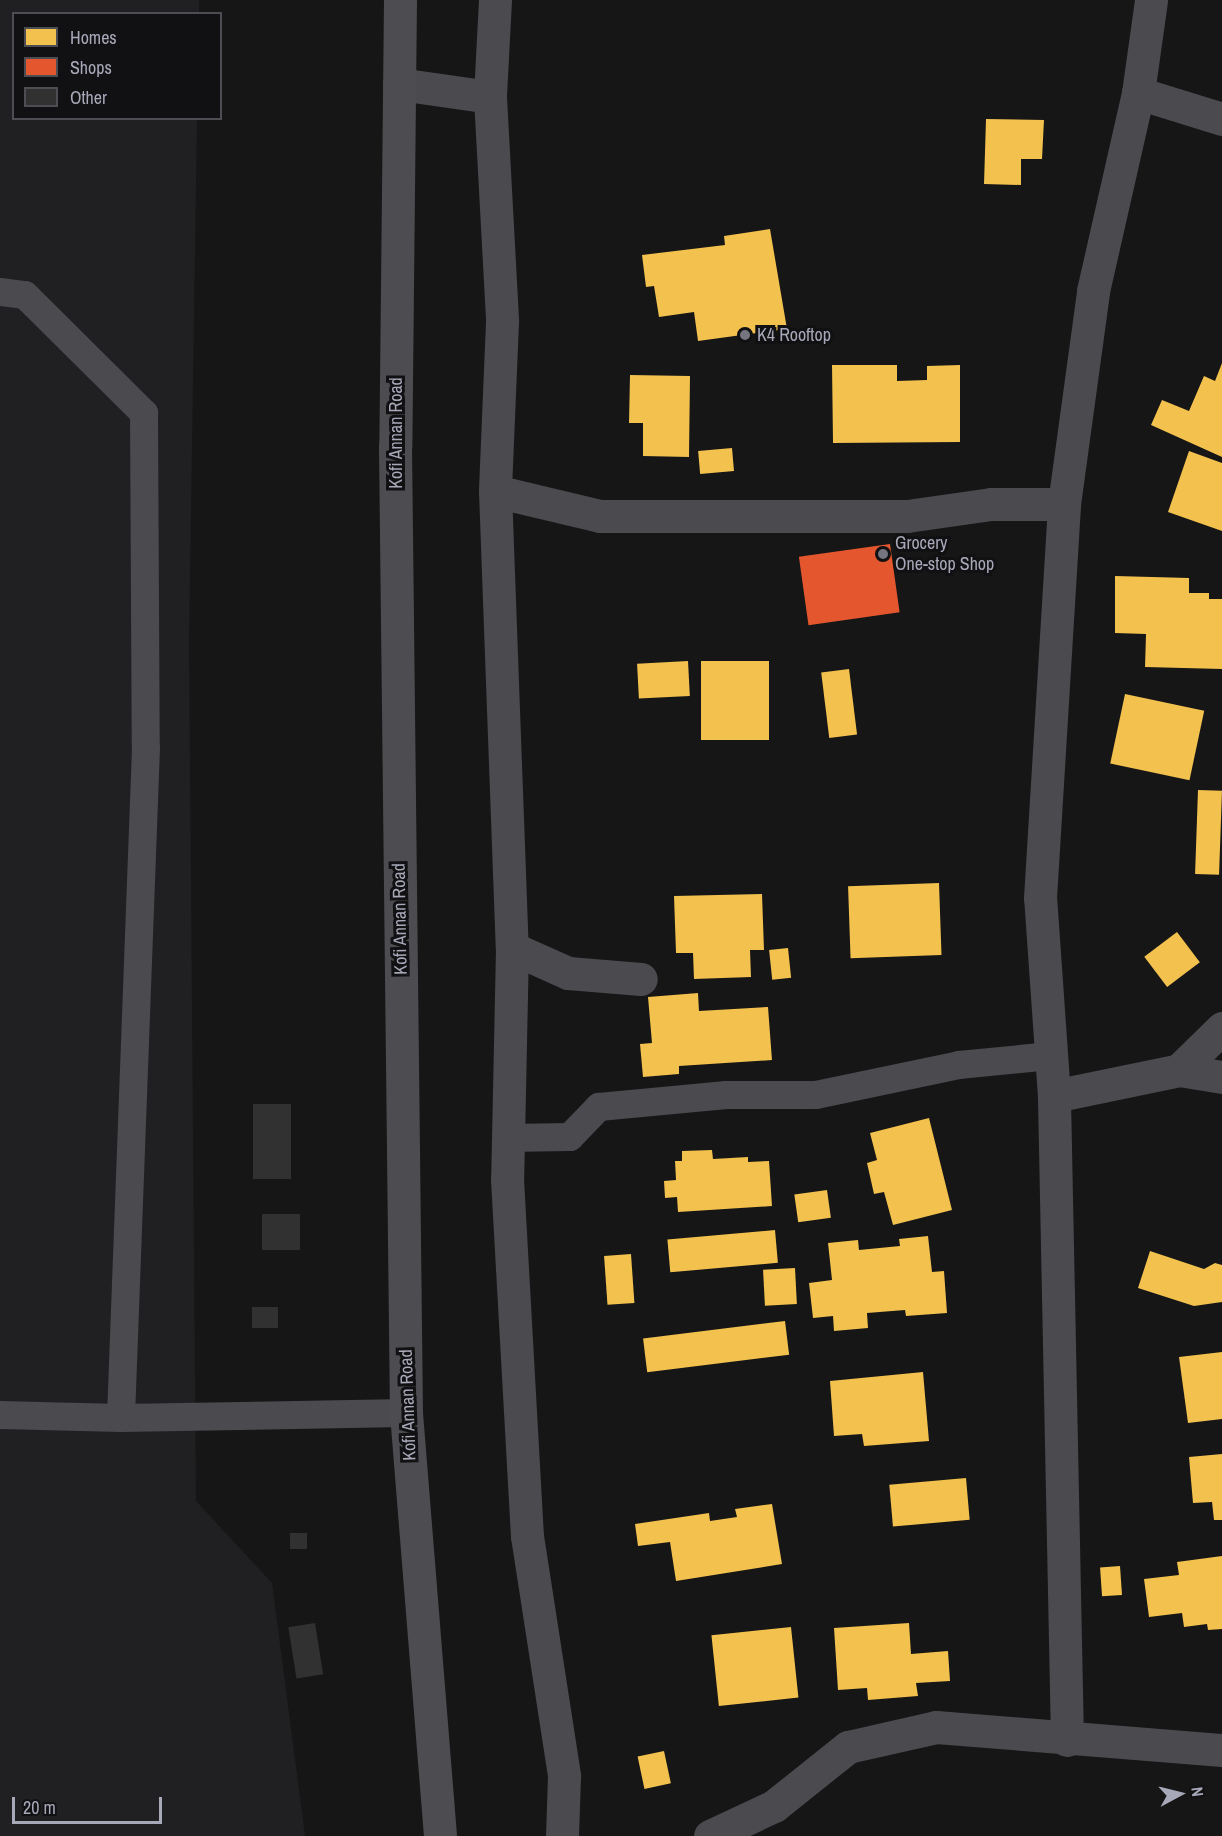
<!DOCTYPE html>
<style>
body{margin:0}
#map{position:relative;width:1222px;height:1836px;overflow:hidden;background:#161616;font-family:"Archivo Narrow",sans-serif}
div>[style]{position:absolute}
.built>*{inset:0;background:#202022}
.homes>*{inset:0;background:#f2c14e;transform-origin:0 0}
.shops>*{inset:0;background:#e4572e;transform-origin:0 0}
.building>*{inset:0;background:#313132;transform-origin:0 0}
.lane>*{height:28px;margin:-14px;padding:0 14px;transform-origin:14px;border-radius:14px;background:#4a4a4f}
.street>*{height:33px;margin:-16.5px;padding:0 16.5px;transform-origin:16.5px;border-radius:16.5px;background:#4a4a4f}
.primary>*{height:33px;margin:-16.5px;padding:0 16.5px;transform-origin:16.5px;border-radius:16.5px;background:#4d4d51}
.dots>*{width:16px;height:16px;translate:-50% -50%;box-sizing:border-box;border:3px solid #111012;border-radius:50%}
span{translate:-50% -50%;white-space:nowrap;text-align:center;line-height:1.15;-webkit-text-stroke:6px #111012;paint-order:stroke}
.poi-label{font-size:18px;color:#a7a8b8}
.left{translate:0 -50%;text-align:left}
.street-label{font-size:18px;color:#a7a8b8}
.legend{position:absolute;left:12px;top:12px;width:210px;height:108px;box-sizing:border-box;background:#111012;border:2px solid #4d4d54;margin:0;padding:8px 10px;list-style:none;font-size:18px;color:#a7a8b8}
.legend li{display:flex;align-items:center;gap:12px;height:30px}
.legend b{width:30px;border:2px solid #4d4d54}
.north{position:absolute;left:1150px;top:1764px;width:60px;height:60px;-webkit-text-stroke:4px #111012;paint-order:stroke;rotate:83deg;font-size:16px;font-weight:700;line-height:24px;text-align:center;color:#a7a8b8}
.north::after{content:'';display:block;margin:auto;width:21px;height:27px;background:#a7a8b8;clip-path:polygon(50% 0,100% 100%,50% 72%,0 100%)}
.scale{position:absolute;left:12px;top:1797px;width:150px;height:27px;box-sizing:border-box;border:3px solid #a7a8b8;border-top:0;padding-left:8px;font-size:18px;line-height:21px;white-space:nowrap;color:#a7a8b8;-webkit-text-stroke:4px #111012;paint-order:stroke}
</style>
<div id="map">
<div class="built">
<div style="clip-path:polygon(0 0,199px 0,199px 13px,14px 14px,14px 118px,197px 119px,189px 642px,196px 1501px,272px 1583px,305px 1836px,0 1836px)"></div>
</div>
<div class="homes">
<div style="clip-path:polygon(986px 119px,1044px 120px,1042px 159px,1021px 159px,1021px 185px,984px 184px)"></div>
<div style="clip-path:polygon(770px 229px,787px 329px,698px 341px,694px 312px,659px 317px,654px 286px,646px 287px,642px 255px,725px 245px,724px 236px)"></div>
<div style="clip-path:polygon(1222px 363px,1222px 457px,1151px 425px,1162px 400px,1189px 411px,1204px 376px,1215px 381px)"></div>
<div style="clip-path:polygon(832px 365px,897px 365px,897px 381px,927px 380px,927px 366px,960px 365px,960px 442px,833px 443px)"></div>
<div style="clip-path:polygon(630px 375px,690px 376px,689px 457px,643px 456px,643px 423px,629px 423px)"></div>
<div style="left:732px;top:448px;width:23px;height:34px;rotate:85deg"></div>
<div style="clip-path:polygon(1189px 451px,1222px 463px,1222px 531px,1168px 512px)"></div>
<div style="clip-path:polygon(1115px 576px,1189px 578px,1189px 593px,1209px 593px,1209px 599px,1222px 599px,1222px 669px,1145px 667px,1146px 634px,1115px 633px)"></div>
<div style="left:688px;top:661px;width:35px;height:51px;rotate:87deg"></div>
<div style="left:701px;top:661px;width:68px;height:79px"></div>
<div style="left:849px;top:669px;width:66px;height:28px;rotate:83deg"></div>
<div style="left:1125px;top:694px;width:81px;height:71px;rotate:12deg"></div>
<div style="left:1198px;top:790px;width:24px;height:84px;rotate:2deg"></div>
<div style="left:939px;top:883px;width:72px;height:91px;rotate:88deg"></div>
<div style="clip-path:polygon(762px 894px,764px 950px,750px 950px,751px 977px,694px 979px,693px 953px,676px 953px,674px 896px)"></div>
<div style="left:1177px;top:932px;width:38px;height:41px;rotate:53deg"></div>
<div style="left:788px;top:948px;width:30px;height:19px;rotate:84deg"></div>
<div style="clip-path:polygon(698px 993px,699px 1011px,768px 1007px,772px 1060px,679px 1066px,679px 1074px,643px 1077px,640px 1044px,652px 1043px,648px 997px)"></div>
<div style="clip-path:polygon(929px 1118px,952px 1210px,893px 1225px,884px 1192px,874px 1194px,867px 1163px,877px 1160px,870px 1133px)"></div>
<div style="clip-path:polygon(712px 1150px,713px 1159px,748px 1157px,748px 1162px,769px 1161px,772px 1206px,678px 1212px,677px 1197px,665px 1198px,664px 1181px,676px 1180px,675px 1161px,682px 1161px,682px 1151px)"></div>
<div style="left:827px;top:1190px;width:28px;height:33px;rotate:82deg"></div>
<div style="left:775px;top:1230px;width:33px;height:108px;rotate:85deg"></div>
<div style="clip-path:polygon(928px 1236px,932px 1272px,944px 1271px,947px 1313px,906px 1316px,905px 1310px,867px 1313px,868px 1328px,834px 1331px,833px 1316px,813px 1318px,809px 1283px,832px 1280px,828px 1243px,858px 1240px,859px 1250px,900px 1246px,899px 1239px)"></div>
<div style="clip-path:polygon(1150px 1251px,1204px 1269px,1215px 1263px,1222px 1265px,1222px 1302px,1194px 1306px,1138px 1288px)"></div>
<div style="left:631px;top:1254px;width:49px;height:27px;rotate:86deg"></div>
<div style="left:795px;top:1268px;width:36px;height:32px;rotate:87deg"></div>
<div style="left:785px;top:1321px;width:34px;height:143px;rotate:83deg"></div>
<div style="clip-path:polygon(1222px 1352px,1222px 1419px,1188px 1423px,1179px 1357px)"></div>
<div style="clip-path:polygon(923px 1372px,929px 1441px,864px 1446px,862px 1434px,834px 1436px,830px 1381px)"></div>
<div style="clip-path:polygon(1222px 1454px,1222px 1520px,1214px 1520px,1212px 1502px,1193px 1503px,1189px 1457px)"></div>
<div style="left:966px;top:1478px;width:42px;height:77px;rotate:85deg"></div>
<div style="clip-path:polygon(772px 1504px,782px 1564px,676px 1581px,670px 1542px,638px 1546px,635px 1524px,709px 1513px,710px 1521px,737px 1517px,735px 1509px)"></div>
<div style="clip-path:polygon(1222px 1556px,1222px 1629px,1208px 1630px,1207px 1624px,1184px 1627px,1182px 1613px,1149px 1617px,1144px 1579px,1179px 1575px,1177px 1562px)"></div>
<div style="left:1120px;top:1566px;width:29px;height:20px;rotate:86deg"></div>
<div style="clip-path:polygon(909px 1623px,911px 1654px,948px 1651px,950px 1681px,916px 1683px,918px 1696px,868px 1700px,867px 1688px,838px 1690px,834px 1628px)"></div>
<div style="left:791px;top:1627px;width:71px;height:80px;rotate:84deg"></div>
<div style="left:664px;top:1751px;width:33px;height:27px;rotate:78deg"></div>
</div>
<div class="shops">
<div style="left:890px;top:544px;width:69px;height:92px;rotate:82deg"></div>
</div>
<div class="building">
<div style="left:253px;top:1104px;width:38px;height:75px"></div>
<div style="left:262px;top:1214px;width:38px;height:36px"></div>
<div style="left:252px;top:1307px;width:26px;height:21px"></div>
<div style="left:290px;top:1533px;width:17px;height:16px"></div>
<div style="left:315px;top:1623px;width:52px;height:27px;rotate:81deg"></div>
</div>
<div class="lane">
<div style="left:0;top:292px;width:25px;rotate:7deg"></div>
<div style="left:25px;top:295px;width:168px;rotate:44.8deg"></div>
<div style="left:144px;top:413px;width:335px;rotate:89.7deg"></div>
<div style="left:146px;top:748px;width:670px;rotate:92.14deg"></div>
<div style="left:508px;top:1138px;width:62px;rotate:-0.9deg"></div>
<div style="left:570px;top:1137px;width:42px;rotate:-46deg"></div>
<div style="left:599px;top:1107px;width:128px;rotate:-5.4deg"></div>
<div style="left:726px;top:1095px;width:90px"></div>
<div style="left:816px;top:1095px;width:146px;rotate:-11.8deg"></div>
<div style="left:959px;top:1065px;width:92px;rotate:-5.6deg"></div>
<div style="left:0;top:1415px;width:121px;rotate:1.4deg"></div>
<div style="left:121px;top:1418px;width:285px;rotate:-1deg"></div>
</div>
<div class="street">
<div style="left:495px;top:0;width:97px;rotate:93deg"></div>
<div style="left:490px;top:97px;width:225px;rotate:86.9deg"></div>
<div style="left:502px;top:322px;width:169px;rotate:92.4deg"></div>
<div style="left:495px;top:491px;width:457px;rotate:87.9deg"></div>
<div style="left:512px;top:948px;width:61px;rotate:24.1deg"></div>
<div style="left:568px;top:973px;width:73px;rotate:4.7deg"></div>
<div style="left:399px;top:84px;width:92px;rotate:8.1deg"></div>
<div style="left:1138px;top:93px;width:88px;rotate:17.2deg"></div>
<div style="left:495px;top:491px;width:108px;rotate:13.4deg"></div>
<div style="left:600px;top:516px;width:307px"></div>
<div style="left:907px;top:516px;width:85px;rotate:-8.1deg"></div>
<div style="left:991px;top:504px;width:73px"></div>
<div style="left:512px;top:948px;width:231px;rotate:91.2deg"></div>
<div style="left:507px;top:1179px;width:358px;rotate:86.8deg"></div>
<div style="left:527px;top:1536px;width:243px;rotate:81.2deg"></div>
<div style="left:564px;top:1776px;width:60px;rotate:91.9deg"></div>
<div style="left:1179px;top:1070px;width:44px;rotate:9.2deg"></div>
<div style="left:1054px;top:1096px;width:128px;rotate:-11.7deg"></div>
<div style="left:1179px;top:1070px;width:60px;rotate:-44.3deg"></div>
<div style="left:1067px;top:1740px;width:644px;rotate:-91.16deg"></div>
<div style="left:1054px;top:1096px;width:198px;rotate:-94deg"></div>
<div style="left:1040px;top:898px;width:395px;rotate:-86.5deg"></div>
<div style="left:1064px;top:504px;width:215px;rotate:-82.2deg"></div>
<div style="left:1093px;top:291px;width:203px;rotate:-77.2deg"></div>
<div style="left:1138px;top:93px;width:94px;rotate:-82deg"></div>
<div style="left:710px;top:1836px;width:71px;rotate:-25.1deg"></div>
<div style="left:774px;top:1806px;width:95px;rotate:-38.6deg"></div>
<div style="left:848px;top:1747px;width:90px;rotate:-12.8deg"></div>
<div style="left:936px;top:1727px;width:287px;rotate:4.6deg"></div>
</div>
<div class="primary">
<div style="left:400px;top:0;width:446px;rotate:90.6deg"></div>
<div style="left:395px;top:446px;width:967px;rotate:89.35deg"></div>
<div style="left:406px;top:1413px;width:424px;rotate:85.4deg"></div>
</div>
<div class="dots">
<div style="left:745px;top:335px;background:#74757f"></div>
<div style="left:883px;top:554px;background:#74757f"></div>
</div>
<div class="poi-label">
<span class="left" style="left:757px;top:335px">K4 Rooftop</span>
<span class="left" style="left:895px;top:554px">Grocery<br>One-stop Shop</span>
</div>
<div class="street-label">
<span style="left:396px;top:433px;rotate:-90deg">Kofi Annan Road</span>
<span style="left:400px;top:919px;rotate:-91deg">Kofi Annan Road</span>
<span style="left:408px;top:1405px;rotate:-92deg">Kofi Annan Road</span>
</div>
<ul class="legend">
<li><b style="height:16px;background:#f2c14e"></b>Homes</li>
<li><b style="height:16px;background:#e4572e"></b>Shops</li>
<li><b style="height:16px;background:#313132"></b>Other</li>
</ul>
<div class="north">N</div>
<div class="scale">20 m</div>
</div>
